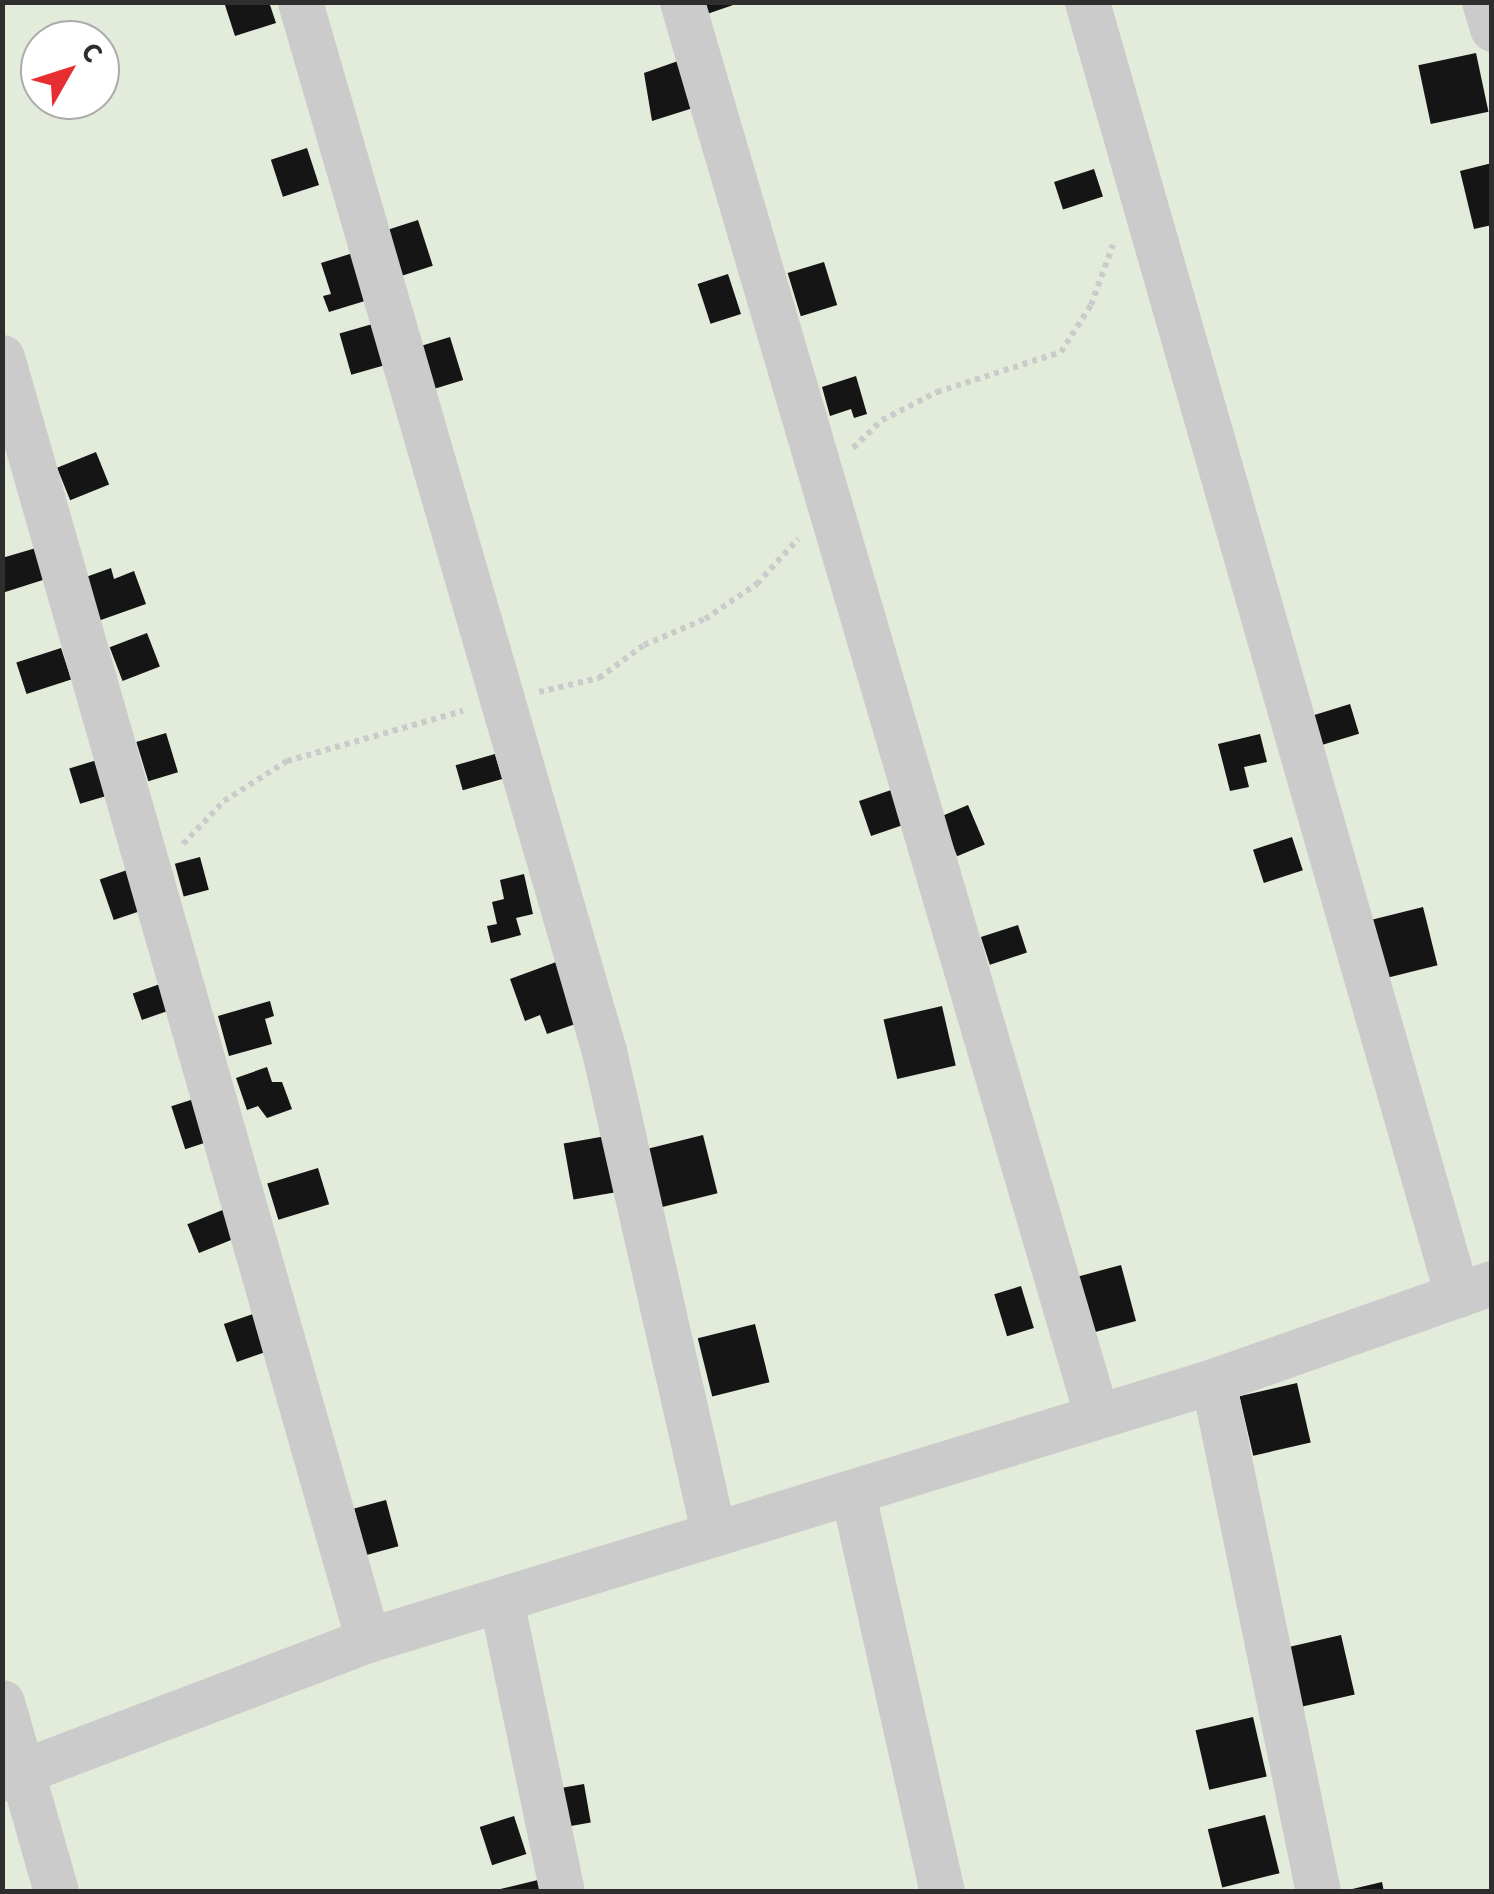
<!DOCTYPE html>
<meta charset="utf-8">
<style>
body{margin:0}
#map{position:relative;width:1494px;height:1894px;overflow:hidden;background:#fff;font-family:"Source Sans 3",sans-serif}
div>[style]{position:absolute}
.green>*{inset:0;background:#e3ebdb}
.building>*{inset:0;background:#151515;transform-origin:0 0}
.path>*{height:6px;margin-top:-3px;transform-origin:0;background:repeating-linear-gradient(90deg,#cbcbcb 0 5px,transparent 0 10px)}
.minor>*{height:45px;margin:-22.5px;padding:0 22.5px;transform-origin:22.5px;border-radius:22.5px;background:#cbcbcb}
span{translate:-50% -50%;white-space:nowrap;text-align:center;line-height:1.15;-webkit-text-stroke:10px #fff;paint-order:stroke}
.frame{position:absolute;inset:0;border:5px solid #2e2e2e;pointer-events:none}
.north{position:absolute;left:20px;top:20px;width:100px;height:100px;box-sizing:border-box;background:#fff;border:2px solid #ababab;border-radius:50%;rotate:51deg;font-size:28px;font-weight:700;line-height:40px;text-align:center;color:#2e2e2e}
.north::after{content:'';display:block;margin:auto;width:35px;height:45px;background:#e62e32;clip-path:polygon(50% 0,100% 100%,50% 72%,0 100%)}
</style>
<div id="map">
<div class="green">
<div style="clip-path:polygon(evenodd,3px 3px,1491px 3px,1491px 1891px,3px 1891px,3px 3px,40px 40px,100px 40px,100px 100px,40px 100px,40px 40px)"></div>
</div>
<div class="building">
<div style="clip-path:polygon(224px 2px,269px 2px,276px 23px,235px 36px)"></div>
<div style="clip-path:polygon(703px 2px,739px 2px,739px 3px,707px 14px)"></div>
<div style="left:1476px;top:53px;width:60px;height:59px;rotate:78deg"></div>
<div style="clip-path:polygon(678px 61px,693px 108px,652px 121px,644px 73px)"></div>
<div style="left:307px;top:148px;width:39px;height:38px;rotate:72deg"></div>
<div style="clip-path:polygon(1492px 163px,1492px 225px,1474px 229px,1460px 171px)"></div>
<div style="left:1094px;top:169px;width:29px;height:42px;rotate:72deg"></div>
<div style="left:418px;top:220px;width:48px;height:39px;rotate:72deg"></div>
<div style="clip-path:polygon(353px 253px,368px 300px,329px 312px,323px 296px,331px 294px,321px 263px)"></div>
<div style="left:824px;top:262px;width:45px;height:38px;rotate:73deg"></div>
<div style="left:728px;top:274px;width:42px;height:32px;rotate:72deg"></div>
<div style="left:376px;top:323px;width:43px;height:38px;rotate:74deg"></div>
<div style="left:450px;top:337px;width:45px;height:34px;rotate:73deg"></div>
<div style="clip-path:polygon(856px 376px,867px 414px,854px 418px,851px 409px,830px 416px,822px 387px)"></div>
<div style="left:96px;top:452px;width:35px;height:42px;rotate:68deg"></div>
<div style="clip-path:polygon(36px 548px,46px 579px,2px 593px,2px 558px)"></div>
<div style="clip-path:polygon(111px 568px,114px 579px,134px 571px,146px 604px,98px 621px,83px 578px)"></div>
<div style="left:147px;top:633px;width:36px;height:40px;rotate:69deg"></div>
<div style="left:61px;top:648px;width:33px;height:47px;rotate:72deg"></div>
<div style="left:1350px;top:704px;width:31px;height:39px;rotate:73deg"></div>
<div style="left:166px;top:733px;width:41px;height:31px;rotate:73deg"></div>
<div style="clip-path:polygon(1260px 734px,1267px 762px,1244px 767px,1249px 787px,1230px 791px,1218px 744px)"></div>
<div style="left:495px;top:754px;width:26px;height:41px;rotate:74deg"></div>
<div style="left:97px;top:760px;width:37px;height:29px;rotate:73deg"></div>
<div style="left:894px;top:789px;width:37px;height:37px;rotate:71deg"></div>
<div style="left:968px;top:805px;width:43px;height:30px;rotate:67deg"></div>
<div style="left:1292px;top:837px;width:35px;height:41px;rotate:72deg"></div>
<div style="left:200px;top:857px;width:34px;height:26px;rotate:75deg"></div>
<div style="left:130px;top:869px;width:43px;height:32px;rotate:71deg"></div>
<div style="clip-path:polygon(524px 874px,533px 914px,516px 918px,521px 935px,491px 943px,487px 926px,497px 924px,492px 902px,504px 899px,500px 880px)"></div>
<div style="left:1423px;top:907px;width:60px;height:59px;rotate:76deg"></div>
<div style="left:1018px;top:925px;width:29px;height:39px;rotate:72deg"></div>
<div style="clip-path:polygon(559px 961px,581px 1022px,547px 1034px,540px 1015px,525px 1021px,510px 979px)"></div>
<div style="left:163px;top:983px;width:28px;height:32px;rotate:71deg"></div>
<div style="clip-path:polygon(270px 1001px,274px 1016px,265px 1019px,272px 1044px,229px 1056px,218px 1016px)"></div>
<div style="left:942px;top:1006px;width:61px;height:60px;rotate:77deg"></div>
<div style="clip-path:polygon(267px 1067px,272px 1082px,282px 1082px,292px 1109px,267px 1118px,258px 1106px,247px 1110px,236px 1078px)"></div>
<div style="left:197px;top:1098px;width:45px;height:27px;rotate:72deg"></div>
<div style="left:703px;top:1135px;width:60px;height:59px;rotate:76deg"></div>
<div style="left:606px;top:1136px;width:57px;height:43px;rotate:80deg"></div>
<div style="left:318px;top:1168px;width:38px;height:53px;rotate:73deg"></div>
<div style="left:230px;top:1207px;width:31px;height:46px;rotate:68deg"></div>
<div style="left:1121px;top:1265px;width:58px;height:49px;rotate:75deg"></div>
<div style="left:1021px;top:1286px;width:44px;height:28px;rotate:73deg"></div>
<div style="left:256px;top:1313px;width:40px;height:34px;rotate:71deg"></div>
<div style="left:755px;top:1324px;width:60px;height:59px;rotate:76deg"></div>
<div style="left:1297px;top:1383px;width:61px;height:59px;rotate:77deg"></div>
<div style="left:386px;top:1500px;width:48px;height:33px;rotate:75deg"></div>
<div style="left:1341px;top:1635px;width:61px;height:58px;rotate:77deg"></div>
<div style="left:1253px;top:1717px;width:61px;height:59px;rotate:77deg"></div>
<div style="left:584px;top:1784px;width:39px;height:29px;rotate:80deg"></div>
<div style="left:1265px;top:1815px;width:60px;height:59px;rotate:76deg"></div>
<div style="left:514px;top:1816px;width:40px;height:36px;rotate:72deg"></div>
<div style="clip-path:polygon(542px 1879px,545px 1892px,496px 1892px,496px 1890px)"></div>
<div style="clip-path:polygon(1382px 1882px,1384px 1892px,1349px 1892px,1348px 1890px)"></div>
</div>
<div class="path">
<div style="left:853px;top:448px;width:40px;rotate:-44deg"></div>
<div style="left:882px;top:420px;width:62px;rotate:-27deg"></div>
<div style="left:937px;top:392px;width:130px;rotate:-17.9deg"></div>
<div style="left:1061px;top:352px;width:56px;rotate:-57.4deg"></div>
<div style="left:1091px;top:305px;width:64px;rotate:-69.9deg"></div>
<div style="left:539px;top:692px;width:62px;rotate:-13.1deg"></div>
<div style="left:599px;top:678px;width:56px;rotate:-36.3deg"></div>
<div style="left:644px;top:645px;width:66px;rotate:-23.1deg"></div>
<div style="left:705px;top:619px;width:63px;rotate:-33.9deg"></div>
<div style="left:757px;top:584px;width:61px;rotate:-47.7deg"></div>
<div style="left:183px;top:844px;width:59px;rotate:-46.4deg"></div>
<div style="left:224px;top:801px;width:75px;rotate:-32.4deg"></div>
<div style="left:287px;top:761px;width:183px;rotate:-15.9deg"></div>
</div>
<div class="minor">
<div style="left:300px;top:2px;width:1092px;rotate:73.84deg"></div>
<div style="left:604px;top:1051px;width:495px;rotate:77.2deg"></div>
<div style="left:682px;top:2px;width:1470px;rotate:73.65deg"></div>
<div style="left:1087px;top:2px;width:1345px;rotate:74.03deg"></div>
<div style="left:1484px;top:2px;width:28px;rotate:73deg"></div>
<div style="left:2px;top:357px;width:1334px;rotate:74.08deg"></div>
<div style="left:1213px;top:1381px;width:522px;rotate:78.39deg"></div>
<div style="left:853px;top:1494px;width:408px;rotate:77.4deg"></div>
<div style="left:501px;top:1600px;width:298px;rotate:78.2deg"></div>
<div style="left:2px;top:1702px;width:198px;rotate:74.1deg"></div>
<div style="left:2px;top:1779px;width:392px;rotate:-20.8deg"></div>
<div style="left:368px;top:1640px;width:884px;rotate:-17.04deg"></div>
<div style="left:1213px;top:1381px;width:296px;rotate:-19.4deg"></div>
</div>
<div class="frame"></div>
<div class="north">С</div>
</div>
